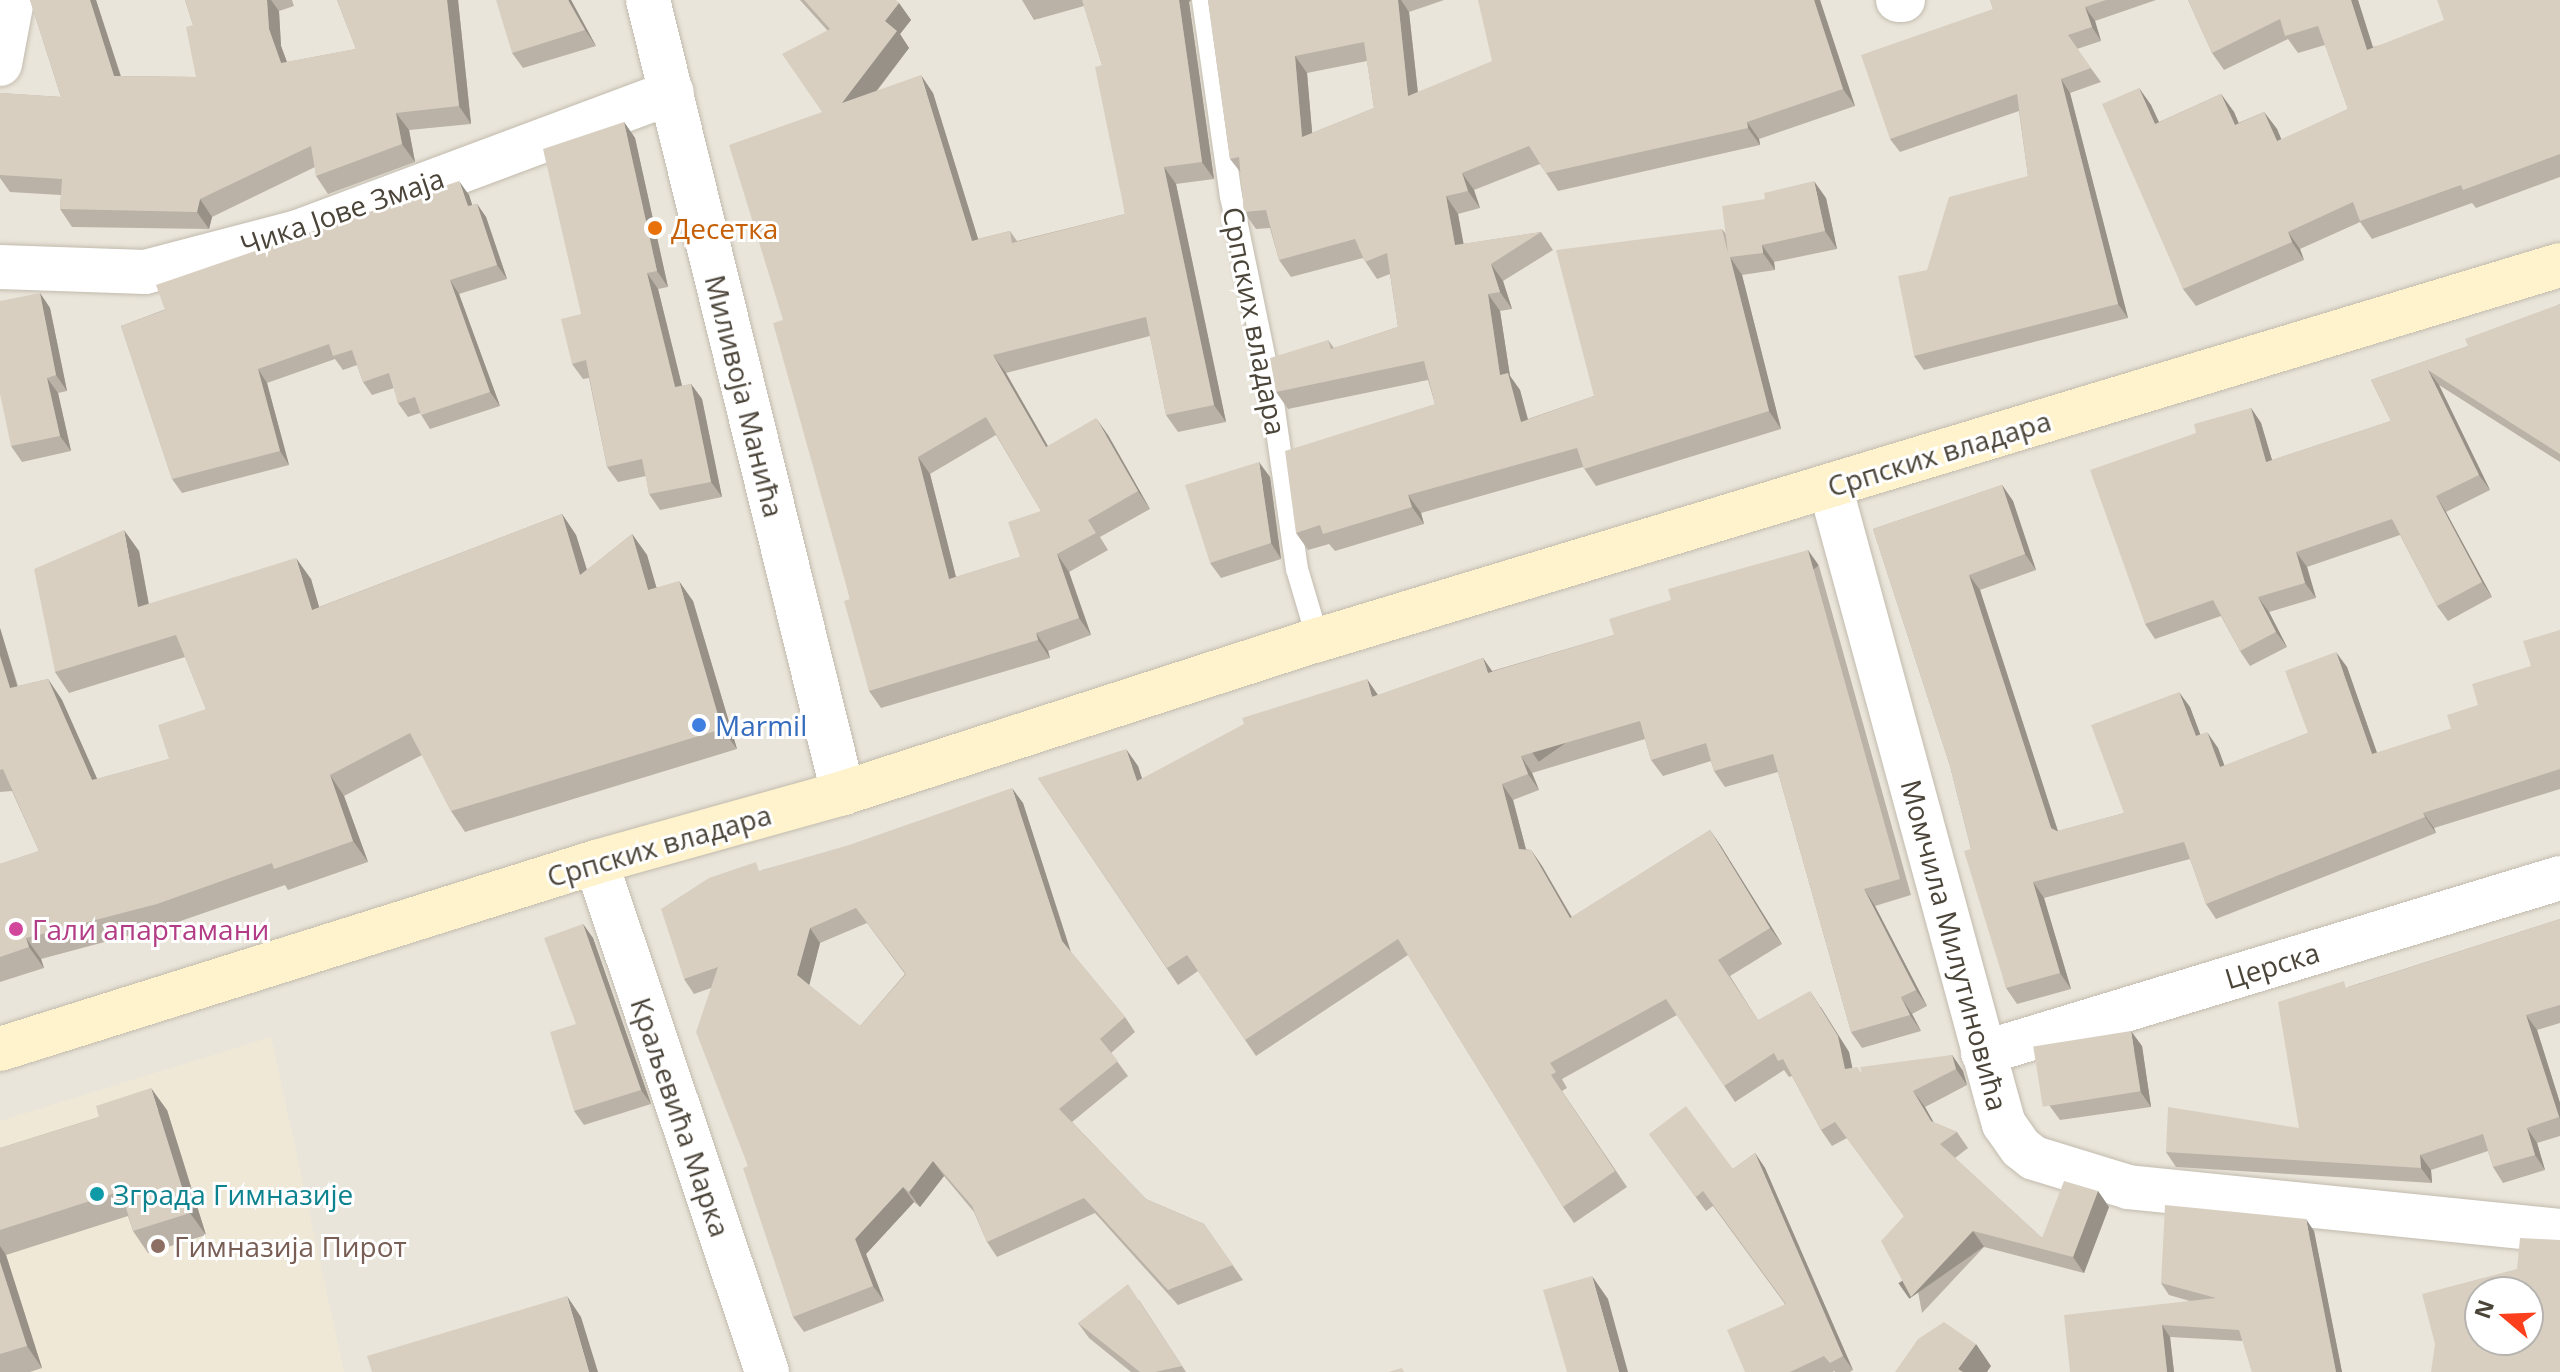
<!DOCTYPE html>
<meta charset="utf-8">
<style>
body{margin:0}
#map{position:relative;width:2560px;height:1372px;overflow:hidden;background:#f6f3ec;font-family:"Open Sans",sans-serif}
div>[style]{position:absolute}
.residential>*{inset:0;background:#eae5da}
.education>*{inset:0;background:#efe8d6}
.roads{filter:drop-shadow(0 0 2px #c2bbae) drop-shadow(0 0 2px #c2bbae)}
.service>*{height:22px;margin:-11px;padding:0 11px;transform-origin:11px;border-radius:11px;background:#fff}
.minor>*{height:44px;margin:-22px;padding:0 22px;transform-origin:22px;border-radius:22px;background:#fff}
.secondary>*{height:44px;margin:-22px;padding:0 22px;transform-origin:22px;border-radius:22px;background:#fff3cd}
.wall>*{inset:0;background:#bab2a6}
.shaded-wall>*{inset:0;background:#979187;transform-origin:0 0}
.building>*{inset:0;background:#d8cfc1;transform-origin:0 0}
.dots>*{width:22px;height:22px;translate:-50% -50%;box-sizing:border-box;border:4px solid #fff;border-radius:50%}
span{translate:-50% -50%;white-space:nowrap;text-align:center;line-height:1.15;-webkit-text-stroke:6px #fff;paint-order:stroke}
.street-label{font-size:28px;color:#4b4439}
.food-label{font-size:28px;color:#c56008}
.left{translate:0 -50%;text-align:left}
.shop-label{font-size:28px;color:#366cbe}
.hotel-label{font-size:28px;color:#b23c85}
.culture-label{font-size:28px;color:#0d838f}
.education-label{font-size:28px;color:#785e54}
.north{position:absolute;left:2464px;top:1276px;width:80px;height:80px;box-sizing:border-box;background:#fff;border:2px solid #b7b4b0;border-radius:50%;rotate:289deg;font-size:22px;font-weight:700;line-height:32px;text-align:center;color:#4b4439}
.north::after{content:'';display:block;margin:auto;width:28px;height:36px;background:#fc3f1d;clip-path:polygon(50% 0,100% 100%,50% 72%,0 100%)}
</style>
<div id="map">
<div class="residential">
<div style="clip-path:polygon(evenodd,0 0,2560px 0,2560px 1372px,0 1372px,0 0,2480px 1292px,2528px 1292px,2528px 1340px,2480px 1340px,2480px 1292px)"></div>
</div>
<div class="education">
<div style="clip-path:polygon(271px 1037px,344px 1372px,0 1372px,0 1121px)"></div>
</div>
<div class="roads">
<div class="service">
<div style="left:1203px;top:0;width:198px;rotate:81.9deg"></div>
<div style="left:1231px;top:196px;width:197px;rotate:78.3deg"></div>
<div style="left:1271px;top:389px;width:182px;rotate:81.8deg"></div>
<div style="left:1297px;top:569px;width:74px;rotate:73.5deg"></div>
</div>
<div class="minor">
<div style="left:648px;top:0;width:817px;rotate:76.18deg"></div>
<div style="left:1898px;top:0;width:5px"></div>
<div style="left:0;top:64px;width:65px;rotate:-79.4deg"></div>
<div style="left:0;top:267px;width:145px;rotate:2deg"></div>
<div style="left:145px;top:272px;width:158px;rotate:-14.7deg"></div>
<div style="left:298px;top:232px;width:399px;rotate:-20.5deg"></div>
<div style="left:1830px;top:486px;width:636px;rotate:74.78deg"></div>
<div style="left:1997px;top:1100px;width:25px;rotate:74deg"></div>
<div style="left:2004px;top:1124px;width:29px;rotate:55deg"></div>
<div style="left:2021px;top:1148px;width:16px;rotate:38deg"></div>
<div style="left:2034px;top:1158px;width:98px;rotate:17.1deg"></div>
<div style="left:2128px;top:1187px;width:434px;rotate:5.8deg"></div>
<div style="left:596px;top:862px;width:538px;rotate:71.46deg"></div>
<div style="left:1983px;top:1053px;width:603px;rotate:-16.87deg"></div>
</div>
<div class="secondary">
<div style="left:0;top:1049px;width:625px;rotate:-17.42deg"></div>
<div style="left:596px;top:862px;width:256px;rotate:-15.6deg"></div>
<div style="left:843px;top:793px;width:499px;rotate:-17.9deg"></div>
<div style="left:1318px;top:640px;width:1297px;rotate:-16.8deg"></div>
</div>
</div>
<div class="wall">
<div style="clip-path:polygon(30px 0,96px 0,121px 76px,196px 77px,193px 25px,185px 0,292px 0,294px 6px,279px 11px,281px 46px,287px 62px,356px 49px,337px 0,458px 0,471px 124px,409px 130px,415px 162px,328px 194px,316px 176px,315px 167px,212px 217px,209px 229px,72px 227px,60px 209px,61px 195px,10px 192px,0 178px,0 93px,61px 97px)"></div>
<div style="clip-path:polygon(571px 0,596px 46px,523px 68px,512px 53px)"></div>
<div style="clip-path:polygon(evenodd,800px 0,895px 0,899px 3px,911px 20px,900px 34px,909px 48px,877px 91px,933px 93px,978px 239px,1010px 231px,1017px 241px,1125px 214px,1102px 65px,1084px 6px,1034px 20px,1022px 0,1191px 0,1189px 2px,1214px 179px,1176px 184px,1226px 422px,1178px 432px,1166px 415px,1150px 336px,1006px 373px,1048px 446px,1108px 435px,1150px 509px,1100px 537px,1108px 550px,1069px 572px,1091px 635px,1048px 651px,1050px 658px,881px 708px,869px 691px,850px 599px,783px 320px,822px 112px,828px 31px,800px 0,996px 435px,1041px 511px,1020px 557px,956px 577px,930px 474px,996px 435px)"></div>
<div style="clip-path:polygon(evenodd,1208px 0,1444px 0,1409px 12px,1418px 92px,1820px 0,1855px 106px,1759px 139px,1760px 145px,1558px 191px,1540px 164px,1474px 190px,1480px 208px,1458px 214px,1463px 244px,1541px 232px,1553px 250px,1503px 281px,1512px 309px,1500px 311px,1510px 376px,1520px 390px,1528px 419px,1594px 396px,1722px 229px,1726px 234px,1826px 198px,1837px 249px,1774px 262px,1775px 270px,1742px 275px,1781px 429px,1596px 486px,1583px 467px,1421px 513px,1424px 524px,1335px 551px,1329px 544px,1308px 550px,1296px 533px,1435px 404px,1428px 380px,1288px 409px,1276px 392px,1328px 340px,1334px 348px,1398px 327px,1390px 274px,1377px 279px,1363px 258px,1291px 277px,1279px 260px,1270px 228px,1256px 229px,1244px 212px,1241px 173px,1230px 159px,1208px 0,1367px 61px,1374px 108px,1312px 133px,1307px 73px,1367px 61px)"></div>
<div style="clip-path:polygon(1990px 0,2156px 0,2095px 21px,2101px 41px,2077px 49px,2101px 82px,2070px 93px,2128px 318px,1924px 370px,1914px 356px,1927px 270px,2028px 176px,2019px 111px,1900px 152px,1890px 139px,1993px 9px)"></div>
<div style="clip-path:polygon(2188px 0,2358px 0,2373px 47px,2560px 0,2560px 177px,2476px 208px,2472px 203px,2372px 239px,2360px 222px,2300px 249px,2304px 260px,2196px 306px,2183px 289px,2139px 88px,2151px 105px,2159px 122px,2221px 94px,2234px 112px,2238px 123px,2264px 112px,2277px 129px,2281px 140px,2348px 109px,2325px 45px,2298px 53px,2288px 39px,2224px 70px,2212px 53px)"></div>
<div style="clip-path:polygon(624px 122px,635px 138px,668px 287px,658px 289px,682px 386px,691px 384px,702px 399px,722px 497px,660px 510px,649px 494px,646px 476px,618px 482px,607px 467px,589px 378px,583px 379px,572px 364px,581px 314px)"></div>
<div style="clip-path:polygon(469px 195px,472px 205px,477px 204px,486px 217px,507px 279px,459px 294px,500px 406px,430px 429px,420px 413px,408px 417px,398px 403px,394px 388px,372px 395px,363px 382px,357px 365px,343px 370px,335px 359px,267px 383px,289px 465px,182px 493px,172px 479px,121px 326px)"></div>
<div style="clip-path:polygon(40px 293px,50px 308px,67px 391px,58px 393px,71px 451px,22px 462px,11px 446px)"></div>
<div style="clip-path:polygon(2560px 304px,2560px 462px,2439px 385px,2490px 490px,2446px 512px,2492px 597px,2448px 621px,2437px 606px,2400px 535px,2307px 567px,2316px 598px,2269px 612px,2287px 647px,2250px 666px,2240px 651px,2221px 616px,2155px 639px,2145px 624px,2196px 433px,2251px 408px,2261px 423px,2272px 460px,2391px 421px,2371px 380px,2468px 346px)"></div>
<div style="clip-path:polygon(1270px 477px,1281px 559px,1221px 578px,1210px 563px)"></div>
<div style="clip-path:polygon(2002px 485px,2013px 501px,2036px 570px,1980px 590px,2058px 831px,2124px 813px,2190px 707px,2200px 735px,2218px 748px,2224px 766px,2308px 733px,2347px 667px,2377px 753px,2451px 729px,2478px 705px,2531px 666px,2560px 630px,2560px 789px,2434px 828px,2436px 833px,2216px 919px,2206px 904px,2190px 859px,2044px 898px,2071px 989px,2017px 1004px,2006px 988px,1950px 766px,1873px 529px)"></div>
<div style="clip-path:polygon(562px 514px,576px 535px,587px 570px,632px 534px,647px 555px,656px 587px,693px 601px,737px 749px,465px 832px,451px 811px,422px 755px,344px 796px,368px 862px,288px 890px,285px 885px,172px 924px,41px 959px,44px 968px,0 982px,0 864px,39px 851px,12px 791px,0 792px,0 628px,18px 686px,48px 679px,62px 700px,97px 779px,169px 759px,206px 709px,185px 657px,69px 693px,55px 672px,139px 551px,149px 604px,311px 579px,319px 607px)"></div>
<div style="clip-path:polygon(1819px 566px,1911px 895px,1875px 906px,1927px 1006px,1912px 1014px,1921px 1031px,1862px 1048px,1851px 1032px,1778px 772px,1725px 787px,1714px 771px,1711px 761px,1663px 776px,1651px 760px,1645px 739px,1532px 773px,1539px 790px,1513px 800px,1526px 849px,1531px 850px,1542px 866px,1572px 917px,1710px 830px,1782px 944px,1730px 976px,1758px 1020px,1821px 1007px,1849px 1052px,1852px 1068px,1862px 1073px,1952px 1055px,1963px 1071px,1967px 1085px,1925px 1107px,1933px 1122px,1957px 1132px,1968px 1148px,1955px 1158px,2042px 1238px,2098px 1191px,2109px 1207px,2084px 1273px,1984px 1247px,1922px 1313px,1904px 1216px,1847px 1138px,1832px 1146px,1821px 1130px,1792px 1076px,1789px 1077px,1784px 1070px,1735px 1102px,1677px 1015px,1562px 1079px,1567px 1088px,1562px 1091px,1627px 1187px,1574px 1223px,1563px 1207px,1408px 955px,1256px 1056px,1198px 971px,1178px 985px,1038px 778px,1138px 766px,1142px 779px,1483px 658px,1492px 671px,1614px 635px)"></div>
<div style="clip-path:polygon(evenodd,1023px 803px,1071px 952px,1125px 1017px,1135px 1032px,1111px 1053px,1128px 1076px,1072px 1122px,1146px 1199px,1204px 1224px,1243px 1280px,1178px 1305px,1095px 1213px,997px 1257px,987px 1242px,974px 1212px,944px 1176px,920px 1207px,914px 1202px,866px 1254px,884px 1301px,804px 1332px,793px 1317px,748px 1166px,711px 988px,694px 994px,684px 979px,762px 870px,1023px 803px,867px 923px,905px 974px,860px 1026px,809px 985px,820px 943px,867px 923px)"></div>
<div style="clip-path:polygon(2560px 919px,2560px 1023px,2537px 1030px,2560px 1103px,2560px 1136px,2537px 1143px,2545px 1170px,2503px 1183px,2493px 1167px,2488px 1151px,2431px 1170px,2432px 1183px,2176px 1167px,2166px 1152px,2299px 1128px,2348px 987px)"></div>
<div style="clip-path:polygon(583px 924px,593px 938px,651px 1104px,584px 1125px,574px 1111px,576px 1024px)"></div>
<div style="clip-path:polygon(2142px 1046px,2151px 1107px,2060px 1120px,2049px 1105px)"></div>
<div style="clip-path:polygon(167px 1110px,206px 1235px,148px 1253px,133px 1231px,128px 1216px,6px 1255px,42px 1368px,30px 1372px,0 1372px,0 1148px,99px 1117px)"></div>
<div style="clip-path:polygon(1649px 1134px,1733px 1169px,1755px 1153px,1765px 1168px,1853px 1370px,1850px 1372px,1835px 1372px,1835px 1371px,1832px 1372px,1745px 1372px,1785px 1304px,1713px 1206px,1706px 1211px)"></div>
<div style="clip-path:polygon(2314px 1231px,2342px 1372px,2252px 1372px,2243px 1341px,2170px 1337px,2174px 1372px,2070px 1372px,2190px 1301px,2169px 1295px,2161px 1283px)"></div>
<div style="clip-path:polygon(1139px 1300px,1186px 1372px,1131px 1372px,1089px 1338px,1078px 1323px)"></div>
</div>
<div class="shaded-wall">
<div style="clip-path:polygon(90px 0,96px 0,126px 93px,114px 76px)"></div>
<div style="clip-path:polygon(267px 0,271px 0,279px 11px,281px 46px,294px 81px,281px 63px,269px 29px)"></div>
<div style="clip-path:polygon(447px 0,458px 0,471px 124px,459px 106px)"></div>
<div style="clip-path:polygon(568px 0,571px 0,596px 46px,585px 30px)"></div>
<div style="clip-path:polygon(1179px 0,1191px 0,1189px 2px,1214px 179px,1202px 162px)"></div>
<div style="clip-path:polygon(1398px 0,1401px 0,1409px 12px,1420px 113px,1408px 96px)"></div>
<div style="clip-path:polygon(1814px 0,1820px 0,1855px 106px,1843px 89px)"></div>
<div style="clip-path:polygon(2351px 0,2358px 0,2379px 67px,2367px 50px)"></div>
<div style="clip-path:polygon(899px 3px,911px 20px,900px 34px,909px 48px,854px 120px,842px 103px,885px 21px)"></div>
<div style="clip-path:polygon(2085px 7px,2095px 21px,2101px 41px,2092px 27px)"></div>
<div style="clip-path:polygon(1295px 56px,1307px 73px,1314px 154px,1302px 137px)"></div>
<div style="clip-path:polygon(921px 75px,933px 93px,984px 258px,972px 241px)"></div>
<div style="clip-path:polygon(2061px 79px,2070px 93px,2128px 318px,2118px 304px)"></div>
<div style="clip-path:polygon(2139px 88px,2151px 105px,2168px 142px,2155px 124px)"></div>
<div style="clip-path:polygon(2221px 94px,2234px 112px,2247px 142px,2235px 125px)"></div>
<div style="clip-path:polygon(2264px 112px,2277px 129px,2290px 159px,2277px 141px)"></div>
<div style="clip-path:polygon(396px 113px,409px 130px,415px 162px,402px 144px)"></div>
<div style="clip-path:polygon(624px 122px,635px 138px,668px 287px,657px 271px)"></div>
<div style="clip-path:polygon(1747px 122px,1759px 139px,1760px 145px,1748px 128px)"></div>
<div style="clip-path:polygon(1164px 167px,1176px 184px,1226px 422px,1214px 405px)"></div>
<div style="clip-path:polygon(1462px 173px,1474px 190px,1480px 208px,1468px 191px)"></div>
<div style="clip-path:polygon(459px 181px,469px 195px,477px 220px,468px 206px)"></div>
<div style="clip-path:polygon(1814px 181px,1826px 198px,1837px 249px,1825px 231px)"></div>
<div style="clip-path:polygon(1446px 196px,1458px 214px,1467px 262px,1455px 245px)"></div>
<div style="clip-path:polygon(200px 199px,212px 217px,209px 229px,197px 212px)"></div>
<div style="clip-path:polygon(477px 204px,486px 217px,507px 279px,497px 265px)"></div>
<div style="clip-path:polygon(2288px 232px,2300px 249px,2304px 260px,2292px 242px)"></div>
<div style="clip-path:polygon(1762px 245px,1774px 262px,1775px 270px,1763px 253px)"></div>
<div style="clip-path:polygon(1730px 257px,1742px 275px,1781px 429px,1769px 411px)"></div>
<div style="clip-path:polygon(1491px 264px,1503px 281px,1512px 309px,1500px 292px)"></div>
<div style="clip-path:polygon(647px 273px,658px 289px,686px 402px,675px 387px)"></div>
<div style="clip-path:polygon(450px 280px,459px 294px,500px 406px,490px 392px)"></div>
<div style="clip-path:polygon(40px 293px,50px 308px,67px 391px,56px 375px)"></div>
<div style="clip-path:polygon(1488px 294px,1500px 311px,1510px 376px,1520px 390px,1533px 439px,1521px 422px,1500px 375px)"></div>
<div style="clip-path:polygon(993px 355px,1006px 373px,1058px 464px,1046px 447px)"></div>
<div style="clip-path:polygon(258px 369px,267px 383px,289px 465px,280px 451px)"></div>
<div style="clip-path:polygon(2428px 370px,2439px 385px,2490px 490px,2479px 475px)"></div>
<div style="clip-path:polygon(47px 378px,58px 393px,71px 451px,60px 436px)"></div>
<div style="clip-path:polygon(691px 384px,702px 399px,722px 497px,711px 482px)"></div>
<div style="clip-path:polygon(2251px 408px,2261px 423px,2277px 477px,2266px 462px)"></div>
<div style="clip-path:polygon(1096px 418px,1108px 435px,1150px 509px,1138px 491px)"></div>
<div style="clip-path:polygon(918px 457px,930px 474px,961px 597px,949px 579px)"></div>
<div style="clip-path:polygon(1259px 462px,1270px 477px,1281px 559px,1271px 543px)"></div>
<div style="clip-path:polygon(2002px 485px,2013px 501px,2036px 570px,2025px 554px)"></div>
<div style="clip-path:polygon(1408px 495px,1421px 513px,1424px 524px,1412px 507px)"></div>
<div style="clip-path:polygon(2436px 496px,2446px 512px,2492px 597px,2482px 582px)"></div>
<div style="clip-path:polygon(562px 514px,576px 535px,595px 596px,580px 575px)"></div>
<div style="clip-path:polygon(124px 530px,139px 551px,153px 628px,138px 607px)"></div>
<div style="clip-path:polygon(632px 534px,647px 555px,663px 610px,648px 590px)"></div>
<div style="left:1808px;top:550px;width:19px;height:342px;rotate:55deg"></div>
<div style="clip-path:polygon(2296px 552px,2307px 567px,2316px 598px,2305px 583px)"></div>
<div style="clip-path:polygon(1057px 554px,1069px 572px,1091px 635px,1079px 618px)"></div>
<div style="clip-path:polygon(296px 558px,311px 579px,326px 631px,312px 610px)"></div>
<div style="clip-path:polygon(1969px 575px,1980px 590px,2062px 844px,2051px 828px)"></div>
<div style="clip-path:polygon(679px 581px,693px 601px,737px 749px,722px 729px)"></div>
<div style="clip-path:polygon(2258px 597px,2269px 612px,2287px 647px,2276px 632px)"></div>
<div style="clip-path:polygon(0 628px,24px 709px,10px 688px,0 656px)"></div>
<div style="clip-path:polygon(1036px 633px,1048px 651px,1050px 658px,1038px 640px)"></div>
<div style="clip-path:polygon(2336px 652px,2347px 667px,2383px 770px,2372px 754px)"></div>
<div style="clip-path:polygon(1483px 658px,1494px 674px,1488px 673px)"></div>
<div style="clip-path:polygon(48px 679px,62px 700px,107px 801px,92px 780px)"></div>
<div style="clip-path:polygon(1367px 679px,1378px 695px,1372px 697px)"></div>
<div style="clip-path:polygon(2179px 692px,2190px 707px,2207px 752px,2196px 736px)"></div>
<div style="clip-path:polygon(2207px 732px,2218px 748px,2231px 783px,2220px 767px)"></div>
<div style="clip-path:polygon(1126px 749px,1138px 766px,1148px 797px,1137px 781px)"></div>
<div style="clip-path:polygon(1521px 756px,1532px 773px,1539px 790px,1528px 774px)"></div>
<div style="clip-path:polygon(330px 775px,344px 796px,368px 862px,353px 841px)"></div>
<div style="clip-path:polygon(1502px 784px,1513px 800px,1530px 865px,1519px 849px)"></div>
<div style="clip-path:polygon(1012px 788px,1023px 803px,1072px 956px,1062px 941px)"></div>
<div style="clip-path:polygon(2423px 813px,2434px 828px,2436px 833px,2425px 817px)"></div>
<div style="clip-path:polygon(1710px 830px,1721px 846px,1782px 944px,1770px 928px)"></div>
<div style="clip-path:polygon(1531px 850px,1542px 866px,1581px 934px,1570px 918px)"></div>
<div style="clip-path:polygon(2033px 882px,2044px 898px,2071px 989px,2060px 973px)"></div>
<div style="clip-path:polygon(1864px 889px,1875px 906px,1927px 1006px,1916px 990px)"></div>
<div style="clip-path:polygon(583px 924px,593px 938px,651px 1104px,641px 1090px)"></div>
<div style="clip-path:polygon(810px 928px,820px 943px,808px 990px,797px 975px)"></div>
<div style="clip-path:polygon(26px 938px,41px 959px,44px 968px,29px 947px)"></div>
<div style="clip-path:polygon(1810px 991px,1849px 1052px,1856px 1085px,1845px 1069px)"></div>
<div style="clip-path:polygon(1901px 997px,1912px 1014px,1921px 1031px,1910px 1015px)"></div>
<div style="clip-path:polygon(2526px 1015px,2537px 1030px,2560px 1103px,2560px 1119px)"></div>
<div style="clip-path:polygon(2131px 1031px,2142px 1046px,2151px 1107px,2140px 1091px)"></div>
<div style="clip-path:polygon(1952px 1055px,1963px 1071px,1967px 1085px,1956px 1069px)"></div>
<div style="clip-path:polygon(151px 1088px,167px 1110px,206px 1235px,190px 1213px)"></div>
<div style="clip-path:polygon(1913px 1091px,1925px 1107px,1942px 1137px,1931px 1121px)"></div>
<div style="clip-path:polygon(2527px 1128px,2537px 1143px,2545px 1170px,2535px 1155px)"></div>
<div style="clip-path:polygon(1755px 1153px,1765px 1168px,1853px 1370px,1843px 1356px)"></div>
<div style="clip-path:polygon(2420px 1155px,2431px 1170px,2432px 1183px,2421px 1168px)"></div>
<div style="clip-path:polygon(933px 1161px,944px 1176px,920px 1207px,909px 1192px)"></div>
<div style="clip-path:polygon(903px 1187px,914px 1202px,866px 1254px,884px 1301px,873px 1286px,855px 1239px)"></div>
<div style="clip-path:polygon(2098px 1191px,2109px 1207px,2084px 1273px,2073px 1257px)"></div>
<div style="clip-path:polygon(2306px 1219px,2314px 1231px,2342px 1372px,2336px 1372px)"></div>
<div style="left:1973px;top:1231px;width:19px;height:91px;rotate:55deg"></div>
<div style="clip-path:polygon(0 1246px,6px 1255px,42px 1368px,27px 1346px,0 1262px)"></div>
<div style="clip-path:polygon(1592px 1276px,1608px 1299px,1628px 1372px,1619px 1372px)"></div>
<div style="clip-path:polygon(567px 1296px,581px 1317px,598px 1372px,589px 1372px)"></div>
<div style="clip-path:polygon(2162px 1325px,2170px 1337px,2174px 1372px,2167px 1372px)"></div>
<div style="clip-path:polygon(1976px 1344px,1991px 1366px,1987px 1372px,1961px 1372px,1958px 1369px)"></div>
</div>
<div class="building">
<div style="clip-path:polygon(30px 0,90px 0,114px 76px,196px 77px,186px 27px,193px 25px,185px 0,267px 0,269px 29px,281px 63px,356px 49px,337px 0,447px 0,459px 106px,396px 113px,402px 144px,316px 176px,311px 146px,200px 199px,197px 212px,60px 209px,62px 179px,0 175px,0 93px,61px 97px)"></div>
<div style="clip-path:polygon(496px 0,568px 0,585px 30px,512px 53px)"></div>
<div style="clip-path:polygon(evenodd,804px 0,895px 0,899px 3px,885px 21px,897px 31px,842px 103px,921px 75px,972px 241px,1010px 231px,1012px 243px,1125px 214px,1095px 67px,1102px 65px,1082px 0,1179px 0,1202px 162px,1164px 167px,1214px 405px,1166px 415px,1146px 317px,993px 355px,1046px 447px,1096px 418px,1138px 491px,1088px 520px,1096px 533px,1057px 554px,1079px 618px,1036px 633px,1038px 640px,869px 691px,844px 601px,850px 599px,773px 323px,783px 320px,729px 145px,822px 112px,782px 54px,830px 29px,804px 0,986px 417px,1041px 511px,1008px 522px,1020px 557px,949px 579px,918px 457px,986px 417px)"></div>
<div style="clip-path:polygon(evenodd,1208px 0,1398px 0,1408px 96px,1492px 61px,1478px 0,1814px 0,1843px 89px,1747px 122px,1748px 128px,1546px 173px,1529px 146px,1462px 173px,1468px 191px,1446px 196px,1455px 245px,1541px 232px,1491px 264px,1500px 292px,1488px 294px,1500px 375px,1508px 373px,1521px 422px,1594px 396px,1556px 250px,1722px 229px,1728px 253px,1722px 206px,1765px 199px,1764px 193px,1814px 181px,1825px 231px,1762px 245px,1763px 253px,1730px 257px,1769px 411px,1584px 469px,1577px 448px,1408px 495px,1412px 507px,1323px 534px,1320px 525px,1296px 533px,1285px 451px,1435px 404px,1424px 361px,1276px 392px,1270px 358px,1328px 340px,1331px 349px,1398px 327px,1387px 253px,1365px 262px,1355px 239px,1279px 260px,1266px 210px,1244px 212px,1239px 157px,1230px 159px,1208px 0,1364px 42px,1374px 108px,1302px 137px,1295px 56px,1364px 42px)"></div>
<div style="clip-path:polygon(1990px 0,2106px 0,2085px 7px,2092px 27px,2068px 35px,2091px 68px,2061px 79px,2118px 304px,1914px 356px,1898px 276px,1927px 270px,1949px 197px,2028px 176px,2017px 94px,1890px 139px,1861px 55px,1993px 9px)"></div>
<div style="clip-path:polygon(2188px 0,2351px 0,2367px 50px,2444px 20px,2437px 0,2560px 0,2560px 154px,2463px 190px,2461px 185px,2360px 221px,2353px 202px,2288px 232px,2292px 242px,2183px 289px,2102px 104px,2139px 88px,2155px 124px,2221px 94px,2235px 125px,2264px 112px,2277px 141px,2348px 109px,2318px 26px,2285px 36px,2280px 19px,2212px 53px)"></div>
<div style="clip-path:polygon(624px 122px,657px 271px,647px 273px,675px 387px,691px 384px,711px 482px,649px 494px,642px 459px,607px 467px,586px 360px,572px 364px,561px 319px,581px 314px,543px 149px)"></div>
<div style="clip-path:polygon(459px 181px,468px 206px,477px 204px,497px 265px,450px 280px,490px 392px,421px 415px,415px 397px,398px 403px,389px 373px,363px 382px,352px 350px,333px 356px,329px 344px,258px 369px,280px 451px,172px 479px,121px 326px,165px 310px,156px 285px)"></div>
<div style="clip-path:polygon(40px 293px,56px 375px,47px 378px,60px 436px,11px 446px,0 394px,0 301px)"></div>
<div style="clip-path:polygon(2560px 304px,2560px 454px,2428px 370px,2479px 475px,2436px 496px,2482px 582px,2437px 606px,2392px 519px,2296px 552px,2305px 583px,2258px 597px,2276px 632px,2240px 651px,2213px 600px,2145px 624px,2090px 470px,2196px 433px,2194px 424px,2251px 408px,2266px 462px,2391px 421px,2371px 380px,2468px 346px,2465px 339px)"></div>
<div style="clip-path:polygon(1259px 462px,1271px 543px,1210px 563px,1185px 485px)"></div>
<div style="clip-path:polygon(2002px 485px,2025px 554px,1969px 575px,2051px 828px,2057px 831px,2124px 813px,2091px 725px,2179px 692px,2196px 736px,2207px 732px,2220px 767px,2308px 733px,2285px 671px,2336px 652px,2372px 754px,2451px 729px,2447px 715px,2478px 705px,2472px 684px,2531px 666px,2523px 641px,2560px 630px,2560px 769px,2423px 813px,2425px 817px,2206px 904px,2184px 842px,2033px 882px,2060px 973px,2006px 988px,1964px 851px,1971px 849px,1950px 766px,1873px 529px)"></div>
<div style="clip-path:polygon(562px 514px,580px 575px,632px 534px,648px 590px,679px 581px,722px 729px,451px 811px,410px 733px,330px 775px,353px 841px,274px 869px,272px 863px,157px 904px,26px 938px,29px 947px,0 957px,0 864px,39px 851px,3px 769px,0 770px,0 656px,10px 688px,48px 679px,92px 780px,169px 759px,158px 725px,206px 709px,176px 635px,55px 672px,34px 569px,124px 530px,138px 607px,296px 558px,312px 610px)"></div>
<div style="clip-path:polygon(1808px 550px,1900px 879px,1864px 889px,1916px 990px,1901px 997px,1910px 1015px,1851px 1032px,1773px 754px,1714px 771px,1706px 743px,1651px 760px,1640px 721px,1521px 756px,1528px 774px,1502px 784px,1519px 849px,1531px 850px,1570px 918px,1710px 830px,1770px 928px,1718px 960px,1758px 1020px,1810px 991px,1838px 1036px,1845px 1069px,1857px 1067px,1862px 1074px,1860px 1067px,1952px 1055px,1956px 1069px,1913px 1091px,1931px 1121px,1957px 1132px,1940px 1144px,2042px 1238px,2064px 1181px,2098px 1191px,2073px 1257px,1973px 1231px,1911px 1297px,1881px 1241px,1904px 1216px,1835px 1122px,1821px 1130px,1783px 1059px,1778px 1061px,1774px 1053px,1724px 1086px,1666px 999px,1550px 1063px,1556px 1072px,1551px 1075px,1615px 1171px,1563px 1207px,1398px 939px,1245px 1040px,1187px 955px,1167px 968px,1038px 778px,1126px 749px,1137px 781px,1244px 724px,1242px 718px,1367px 679px,1372px 697px,1483px 658px,1488px 673px,1614px 635px,1609px 619px,1671px 600px,1668px 589px)"></div>
<div style="clip-path:polygon(evenodd,1012px 788px,1062px 941px,1125px 1017px,1100px 1039px,1118px 1061px,1059px 1109px,1146px 1199px,1204px 1224px,1233px 1265px,1168px 1290px,1084px 1198px,987px 1242px,972px 1206px,933px 1161px,909px 1192px,903px 1187px,855px 1239px,873px 1286px,793px 1317px,743px 1168px,748px 1166px,696px 1032px,718px 967px,684px 979px,661px 909px,709px 878px,756px 862px,759px 871px,849px 845px,1012px 788px,856px 908px,906px 974px,860px 1026px,797px 975px,810px 928px,856px 908px)"></div>
<div style="clip-path:polygon(2560px 919px,2560px 1005px,2526px 1015px,2559px 1117px,2527px 1128px,2535px 1155px,2493px 1167px,2483px 1134px,2420px 1155px,2421px 1168px,2166px 1152px,2168px 1107px,2299px 1128px,2278px 1002px,2344px 981px,2346px 988px)"></div>
<div style="clip-path:polygon(583px 924px,641px 1090px,574px 1111px,550px 1032px,576px 1024px,544px 938px)"></div>
<div style="left:2131px;top:1031px;width:61px;height:99px;rotate:81deg"></div>
<div style="clip-path:polygon(151px 1088px,190px 1213px,133px 1231px,121px 1191px,0 1230px,0 1148px,99px 1117px,96px 1106px)"></div>
<div style="clip-path:polygon(1686px 1106px,1733px 1169px,1755px 1153px,1843px 1356px,1830px 1363px,1824px 1356px,1790px 1372px,1745px 1372px,1727px 1330px,1786px 1304px,1703px 1191px,1696px 1197px,1649px 1134px)"></div>
<div style="clip-path:polygon(2165px 1205px,2306px 1219px,2336px 1372px,2252px 1372px,2239px 1330px,2162px 1325px,2167px 1372px,2070px 1372px,2064px 1315px,2216px 1298px,2161px 1283px)"></div>
<div style="clip-path:polygon(evenodd,2520px 1238px,2560px 1240px,2560px 1372px,2431px 1372px,2435px 1344px,2422px 1294px,2517px 1269px,2520px 1238px,2480px 1292px,2528px 1292px,2528px 1340px,2480px 1340px,2480px 1292px)"></div>
<div style="clip-path:polygon(0 1262px,27px 1346px,0 1354px)"></div>
<div style="clip-path:polygon(1592px 1276px,1619px 1372px,1567px 1372px,1543px 1290px)"></div>
<div style="clip-path:polygon(1128px 1284px,1182px 1366px,1155px 1372px,1140px 1372px,1078px 1323px)"></div>
<div style="clip-path:polygon(567px 1296px,589px 1372px,372px 1372px,367px 1356px)"></div>
<div style="clip-path:polygon(1944px 1322px,1976px 1344px,1958px 1369px,1963px 1372px,1895px 1372px,1918px 1339px)"></div>
<div style="clip-path:polygon(1402px 1368px,1404px 1372px,1388px 1372px)"></div>
</div>
<div class="dots">
<div style="left:655px;top:228px;background:#e8710a"></div>
<div style="left:699px;top:725px;background:#3f7fe0"></div>
<div style="left:16px;top:929px;background:#d1479c"></div>
<div style="left:97px;top:1194px;background:#0f9aa8"></div>
<div style="left:158px;top:1246px;background:#8d6e63"></div>
</div>
<div class="street-label">
<span style="left:342px;top:211px;rotate:-19deg">Чика Јове Змаја</span>
<span style="left:1255px;top:321px;rotate:79deg">Српских владара</span>
<span style="left:745px;top:396px;rotate:76deg">Миливоја Манића</span>
<span style="left:1939px;top:453px;rotate:-17deg">Српских владара</span>
<span style="left:659px;top:845px;rotate:-16deg">Српских владара</span>
<span style="left:1955px;top:945px;rotate:75deg">Момчила Милутиновића</span>
<span style="left:2272px;top:965px;rotate:-17deg">Церска</span>
<span style="left:681px;top:1117px;rotate:71deg">Краљевића Марка</span>
</div>
<div class="food-label">
<span class="left" style="left:671px;top:228px">Десетка</span>
</div>
<div class="shop-label">
<span class="left" style="left:715px;top:725px">Marmil</span>
</div>
<div class="hotel-label">
<span class="left" style="left:32px;top:929px">Гали апартамани</span>
</div>
<div class="culture-label">
<span class="left" style="left:113px;top:1194px">Зграда Гимназије</span>
</div>
<div class="education-label">
<span class="left" style="left:174px;top:1246px">Гимназија Пирот</span>
</div>
<div class="north">N</div>
</div>
